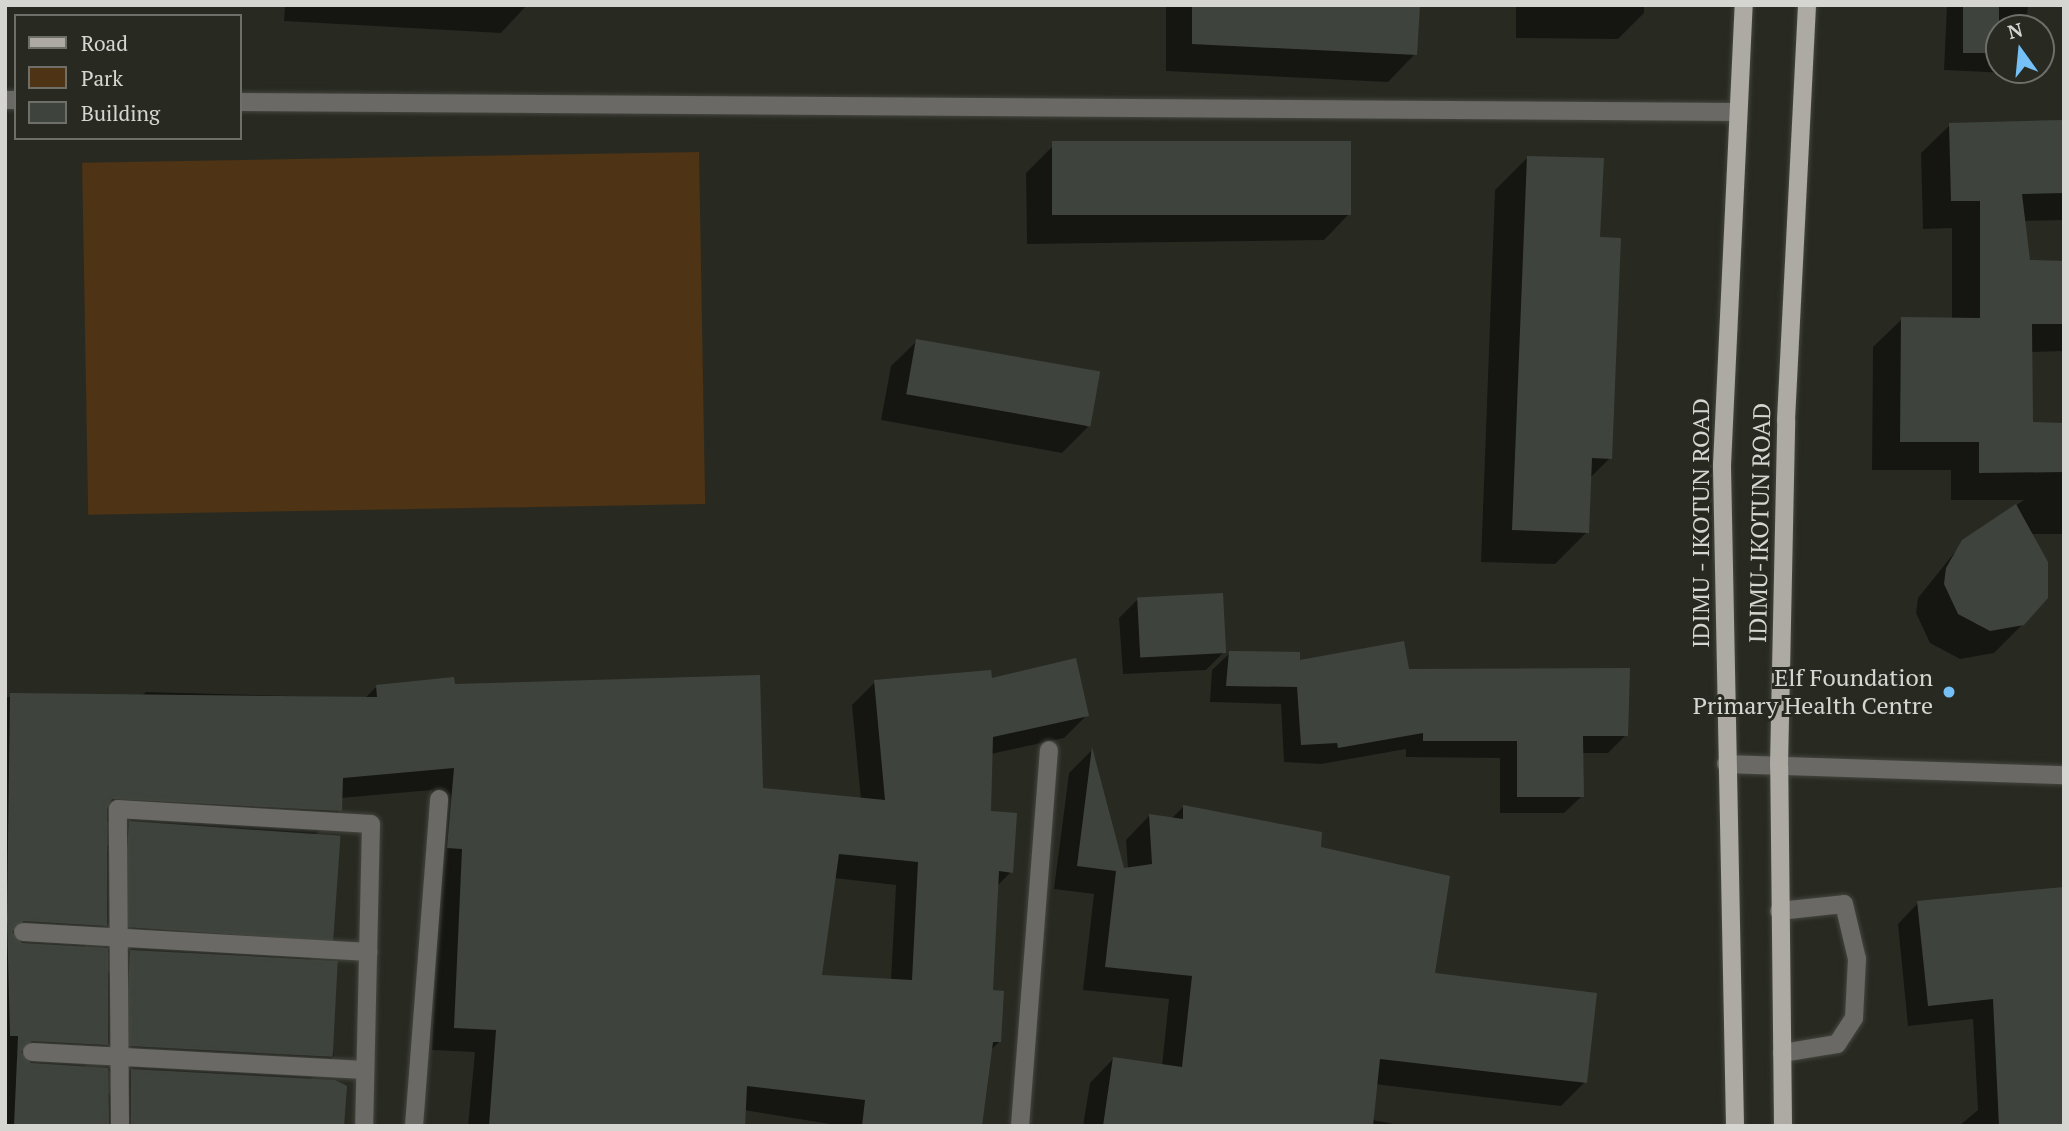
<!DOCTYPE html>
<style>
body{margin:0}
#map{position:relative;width:2069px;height:1131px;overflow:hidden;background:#282a22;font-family:"PT Serif",serif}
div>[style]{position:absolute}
.green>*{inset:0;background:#4e3314;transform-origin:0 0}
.shadow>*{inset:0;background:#0007}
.building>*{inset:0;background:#3e443d;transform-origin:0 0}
.roads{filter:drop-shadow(0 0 2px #44463e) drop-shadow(0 0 2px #44463e)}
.minor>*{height:18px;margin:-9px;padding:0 9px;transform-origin:9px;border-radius:9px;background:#6a6965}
.major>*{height:18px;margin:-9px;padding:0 9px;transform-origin:9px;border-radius:9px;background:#acaaa2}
.dots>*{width:19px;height:19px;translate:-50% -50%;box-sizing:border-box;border:4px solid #282a22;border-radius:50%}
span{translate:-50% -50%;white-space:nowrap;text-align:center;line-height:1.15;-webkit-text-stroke:6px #282a22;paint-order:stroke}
.street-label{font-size:24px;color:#d5d6d1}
.poi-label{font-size:24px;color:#d5d6d1}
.right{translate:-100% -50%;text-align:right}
.frame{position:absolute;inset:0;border:7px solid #d5d6d1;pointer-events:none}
.legend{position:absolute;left:14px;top:14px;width:228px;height:126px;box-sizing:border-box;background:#282a22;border:2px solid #6d6f68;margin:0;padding:9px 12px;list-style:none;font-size:21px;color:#d5d6d1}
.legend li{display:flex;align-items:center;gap:14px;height:35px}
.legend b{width:35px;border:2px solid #6d6f68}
.north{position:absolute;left:1985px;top:14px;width:70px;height:70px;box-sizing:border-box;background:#282a22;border:2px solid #6d6f68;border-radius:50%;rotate:345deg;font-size:19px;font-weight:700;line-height:28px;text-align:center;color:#d5d6d1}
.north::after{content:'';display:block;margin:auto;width:24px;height:32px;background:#75c0f6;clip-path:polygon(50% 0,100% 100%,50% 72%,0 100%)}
</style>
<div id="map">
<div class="green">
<div style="left:699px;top:152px;width:352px;height:617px;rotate:89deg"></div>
</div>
<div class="shadow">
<div style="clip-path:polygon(285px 5px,527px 5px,501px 33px,284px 21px)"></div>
<div style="clip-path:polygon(1166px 5px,1418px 5px,1415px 54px,1388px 82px,1166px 71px)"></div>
<div style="clip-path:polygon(1516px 5px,1644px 5px,1644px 13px,1618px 39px,1516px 38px)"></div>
<div style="clip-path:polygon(1947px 5px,2028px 5px,2026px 28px,1999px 28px,1999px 70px,2007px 73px,1944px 70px)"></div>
<div style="clip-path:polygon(2064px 122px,2064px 220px,2024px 221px,2029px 262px,2064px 262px,2064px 351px,2031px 352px,2032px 424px,2064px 425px,2064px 534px,2031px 534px,2023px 624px,1994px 653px,1960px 659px,1930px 643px,1916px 613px,1918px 598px,1963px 542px,2024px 500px,1951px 500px,1951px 470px,1872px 470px,1873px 347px,1902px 319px,1952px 319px,1952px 228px,1923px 229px,1921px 153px,1950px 125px)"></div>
<div style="clip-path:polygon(1052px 147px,1349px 214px,1324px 240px,1027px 244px,1026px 173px)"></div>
<div style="clip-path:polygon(1528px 157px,1598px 239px,1610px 458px,1589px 479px,1587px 532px,1555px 564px,1481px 562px,1495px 190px)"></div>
<div style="clip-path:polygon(917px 341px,1088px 427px,1062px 453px,881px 420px,891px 366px)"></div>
<div style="clip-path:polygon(1137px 600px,1224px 652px,1206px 670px,1123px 674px,1119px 618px)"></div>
<div style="clip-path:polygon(1230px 653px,1408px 671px,1626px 735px,1608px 753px,1582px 753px,1582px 796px,1564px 813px,1500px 813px,1500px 758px,1406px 757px,1406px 749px,1321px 764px,1284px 762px,1281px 704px,1210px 702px,1212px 670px)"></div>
<div style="clip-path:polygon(evenodd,990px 680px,1087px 715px,1064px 738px,991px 754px,990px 812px,1011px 872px,996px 887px,992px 992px,999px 1042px,990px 1051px,969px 1126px,842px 1126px,744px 1110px,744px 1126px,468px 1126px,475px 1052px,432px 1050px,440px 872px,425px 870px,432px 790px,341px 798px,340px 810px,316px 834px,331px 938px,308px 962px,334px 1056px,310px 1080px,342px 1126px,5px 1126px,5px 697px,140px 697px,146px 692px,365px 698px,377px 686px,453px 685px,761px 790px,861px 800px,852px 705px,875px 682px,990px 680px,105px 822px,130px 823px,105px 848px,105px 822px,990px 680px,834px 878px,896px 885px,891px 980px,820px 976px,834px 878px,990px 680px,105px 925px,105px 950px,82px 949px,105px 925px,990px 680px,106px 952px,129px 953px,106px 976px,106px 952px,990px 680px,106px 1045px,106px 1069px,82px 1068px,106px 1045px,990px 680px,107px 1071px,130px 1072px,107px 1096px,107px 1071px)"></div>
<div style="clip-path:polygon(1091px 751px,1122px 870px,1128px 869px,1126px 840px,1149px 816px,1171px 819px,1183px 807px,1319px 848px,1433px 975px,1585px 1082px,1561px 1106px,1263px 1071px,1259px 1099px,1405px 1126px,1083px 1126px,1090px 1083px,1113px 1059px,1162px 1066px,1169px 999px,1083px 990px,1094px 894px,1054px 889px,1069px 773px)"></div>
<div style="clip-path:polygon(2064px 888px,2064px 1126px,1959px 1126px,1978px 1110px,1973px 1019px,1908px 1026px,1898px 924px,1918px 903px)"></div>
</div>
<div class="building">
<div style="clip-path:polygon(1192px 5px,1420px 5px,1417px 55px,1192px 44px)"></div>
<div style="left:1963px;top:5px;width:36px;height:48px"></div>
<div style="clip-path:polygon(2064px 120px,2064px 193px,2022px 194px,2030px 260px,2064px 261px,2064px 324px,2032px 324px,2033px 422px,2064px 423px,2064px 472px,1979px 473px,1979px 442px,1900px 442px,1901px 317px,1980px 318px,1980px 201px,1951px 201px,1949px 123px)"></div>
<div style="left:1351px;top:141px;width:74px;height:299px;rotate:90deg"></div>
<div style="clip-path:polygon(1527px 156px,1604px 158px,1600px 237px,1621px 238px,1612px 459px,1592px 458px,1589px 533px,1512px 530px)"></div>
<div style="left:916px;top:339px;width:187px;height:56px;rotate:10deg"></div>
<div style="clip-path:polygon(2016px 504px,2048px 562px,2048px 598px,2024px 625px,1990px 631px,1958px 614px,1944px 584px,1946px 568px,1962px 540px)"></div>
<div style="left:1223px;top:593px;width:60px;height:86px;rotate:87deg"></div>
<div style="clip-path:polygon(1404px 641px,1409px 669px,1630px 668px,1628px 736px,1583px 736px,1584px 797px,1517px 797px,1517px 741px,1423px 741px,1423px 733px,1338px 748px,1337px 743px,1301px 745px,1297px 687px,1226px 686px,1229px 651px,1300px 652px,1300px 660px)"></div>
<div style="clip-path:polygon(evenodd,1076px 658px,1089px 716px,993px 737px,991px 811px,1017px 813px,1013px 873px,999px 871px,993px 990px,1004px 991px,1001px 1042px,993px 1042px,982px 1126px,862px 1126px,865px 1100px,747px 1086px,745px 1126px,489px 1126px,496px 1030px,454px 1028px,462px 849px,447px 848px,454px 768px,343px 778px,342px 811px,112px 799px,107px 809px,107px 926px,24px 921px,12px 932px,22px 943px,108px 948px,108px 1045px,32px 1041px,21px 1052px,31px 1063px,108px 1068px,109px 1126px,14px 1126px,18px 1036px,10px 1036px,7px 920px,10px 693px,377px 697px,376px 685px,454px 677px,455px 684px,760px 675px,763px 788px,885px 800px,874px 680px,991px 670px,992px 678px,1076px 658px,839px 854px,918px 862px,912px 980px,822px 975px,839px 854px)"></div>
<div style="clip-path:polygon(1092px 747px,1124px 868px,1152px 864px,1149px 814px,1183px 819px,1183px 805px,1322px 832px,1321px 847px,1450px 876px,1435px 973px,1597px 993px,1587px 1083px,1380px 1059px,1373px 1126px,1103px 1126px,1113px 1057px,1182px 1067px,1192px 976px,1105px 967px,1116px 871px,1077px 866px)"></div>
<div style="left:129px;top:821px;width:212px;height:106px;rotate:4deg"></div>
<div style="clip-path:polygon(2064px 887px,2064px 1126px,1999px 1126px,1993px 999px,1928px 1006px,1917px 901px)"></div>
<div style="left:130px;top:950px;width:208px;height:96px;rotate:3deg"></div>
<div style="clip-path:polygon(131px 1069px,335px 1080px,347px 1086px,344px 1126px,131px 1126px)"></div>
</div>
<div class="roads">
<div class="minor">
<div style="left:5px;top:100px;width:11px"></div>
<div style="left:240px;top:102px;width:1496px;rotate:0.38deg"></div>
<div style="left:1726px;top:764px;width:338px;rotate:1.9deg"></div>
<div style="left:1779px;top:911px;width:65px;rotate:-6.1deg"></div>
<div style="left:1844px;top:904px;width:57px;rotate:76.7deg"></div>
<div style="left:1857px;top:959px;width:59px;rotate:92.9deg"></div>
<div style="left:1854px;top:1018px;width:31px;rotate:123deg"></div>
<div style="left:1837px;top:1044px;width:56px;rotate:170.7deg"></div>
<div style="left:23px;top:932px;width:346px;rotate:3.3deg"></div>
<div style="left:32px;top:1052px;width:333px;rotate:3.1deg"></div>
<div style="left:120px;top:1126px;width:317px;rotate:-90.4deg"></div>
<div style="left:118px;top:809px;width:253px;rotate:3.4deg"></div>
<div style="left:371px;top:824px;width:302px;rotate:91.3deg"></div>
<div style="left:414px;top:1126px;width:328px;rotate:-85.6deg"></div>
<div style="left:1020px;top:1126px;width:377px;rotate:-85.6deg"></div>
</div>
<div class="major">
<div style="left:1735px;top:1126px;width:661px;rotate:-91.13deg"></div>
<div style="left:1722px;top:465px;width:461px;rotate:-87.3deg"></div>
<div style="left:1783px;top:1126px;width:360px;rotate:-90.6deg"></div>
<div style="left:1779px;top:766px;width:346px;rotate:-88.8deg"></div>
<div style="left:1786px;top:420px;width:416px;rotate:-87.1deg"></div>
</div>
</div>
<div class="dots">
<div style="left:1949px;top:692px;background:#75c0f6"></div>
</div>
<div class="street-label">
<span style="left:1701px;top:523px;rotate:-90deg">IDIMU - IKOTUN ROAD</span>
<span style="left:1760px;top:523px;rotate:-89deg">IDIMU-IKOTUN ROAD</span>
</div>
<div class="poi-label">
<span class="right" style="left:1933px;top:692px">Elf Foundation<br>Primary Health Centre</span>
</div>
<div class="frame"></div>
<ul class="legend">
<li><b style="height:9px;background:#acaaa2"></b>Road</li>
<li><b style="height:19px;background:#4e3314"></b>Park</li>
<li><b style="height:19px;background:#3e443d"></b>Building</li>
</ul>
<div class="north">N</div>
</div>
